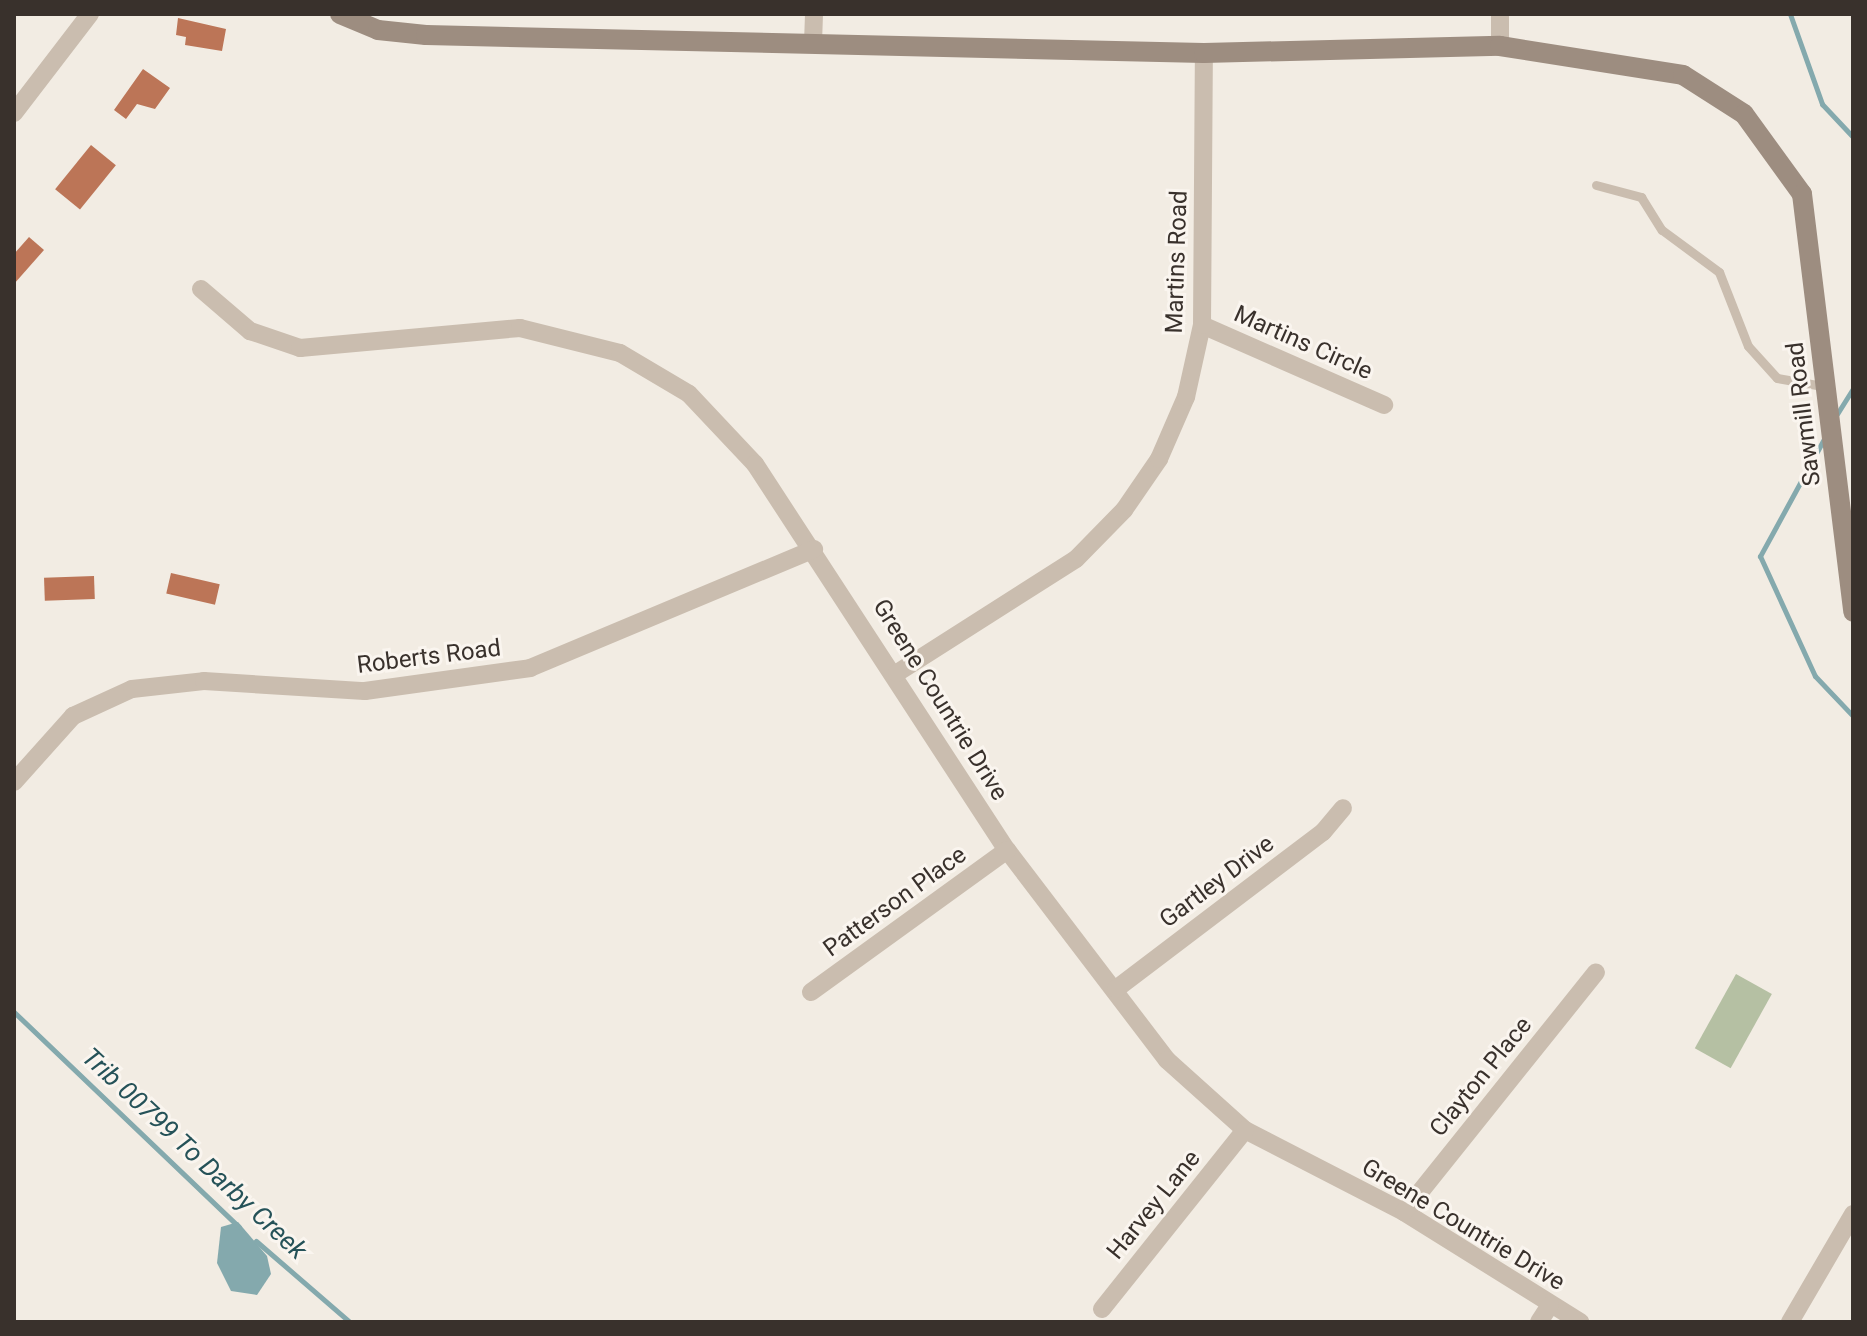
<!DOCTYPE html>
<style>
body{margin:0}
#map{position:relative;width:1867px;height:1336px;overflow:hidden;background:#f2ece3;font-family:Roboto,sans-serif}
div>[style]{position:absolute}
.green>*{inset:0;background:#b5c0a3;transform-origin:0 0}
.water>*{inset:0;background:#84a9ad}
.stream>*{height:5px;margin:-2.5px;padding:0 2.5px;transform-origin:2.5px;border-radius:2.5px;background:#84a9ad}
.building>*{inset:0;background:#bc7557;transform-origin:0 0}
.lane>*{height:9px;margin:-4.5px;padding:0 4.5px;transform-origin:4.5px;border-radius:4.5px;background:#cabdaf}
.street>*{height:18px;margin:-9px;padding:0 9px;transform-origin:9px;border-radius:9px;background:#cabdaf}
.secondary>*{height:20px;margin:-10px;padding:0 10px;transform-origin:10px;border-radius:10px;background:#9d8d80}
span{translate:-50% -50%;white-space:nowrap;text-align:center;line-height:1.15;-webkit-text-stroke:6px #faf5ef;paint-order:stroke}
.street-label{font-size:24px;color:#39312c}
.water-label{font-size:26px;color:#255258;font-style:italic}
.frame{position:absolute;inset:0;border:16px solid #39312c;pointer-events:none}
</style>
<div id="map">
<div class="green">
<div style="left:1736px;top:974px;width:41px;height:85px;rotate:29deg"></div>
</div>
<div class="water">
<div style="clip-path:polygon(238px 1222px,267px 1256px,271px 1274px,257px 1295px,231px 1291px,217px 1263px,221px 1227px)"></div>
</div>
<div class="stream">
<div style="left:1790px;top:14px;width:96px;rotate:70.4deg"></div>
<div style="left:1822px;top:104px;width:45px;rotate:46.8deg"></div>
<div style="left:1837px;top:414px;width:31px;rotate:-58deg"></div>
<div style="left:1825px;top:437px;width:136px;rotate:118.6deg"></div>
<div style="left:1760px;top:556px;width:132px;rotate:65.4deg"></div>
<div style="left:1815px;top:676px;width:55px;rotate:46.5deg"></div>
<div style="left:14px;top:1012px;width:311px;rotate:43.7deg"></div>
<div style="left:256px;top:1241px;width:124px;rotate:40.8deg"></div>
</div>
<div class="building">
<div style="clip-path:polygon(178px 18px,226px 29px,222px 51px,185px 45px,186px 37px,176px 35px)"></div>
<div style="clip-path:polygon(143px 69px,170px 88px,155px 109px,137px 104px,126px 119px,114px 110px)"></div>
<div style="left:91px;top:145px;width:32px;height:57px;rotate:39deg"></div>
<div style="clip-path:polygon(29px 237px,44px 250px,14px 284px,14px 254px)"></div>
<div style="left:171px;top:573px;width:50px;height:21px;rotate:13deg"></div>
<div style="left:94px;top:576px;width:23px;height:50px;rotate:88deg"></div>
</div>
<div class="lane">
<div style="left:1596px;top:185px;width:47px;rotate:14.9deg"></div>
<div style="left:1641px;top:197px;width:39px;rotate:58deg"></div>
<div style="left:1662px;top:230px;width:71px;rotate:36.4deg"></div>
<div style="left:1719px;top:272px;width:79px;rotate:68.6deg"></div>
<div style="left:1748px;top:346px;width:43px;rotate:47.8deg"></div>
<div style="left:1777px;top:378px;width:52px;rotate:10deg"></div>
</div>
<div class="street">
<div style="left:813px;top:43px;width:29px;rotate:-88deg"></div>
<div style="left:1500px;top:46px;width:32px;rotate:-90deg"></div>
<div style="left:14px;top:113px;width:125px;rotate:-52.5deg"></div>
<div style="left:201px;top:289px;width:65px;rotate:40.6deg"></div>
<div style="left:250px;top:331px;width:53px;rotate:18.8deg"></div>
<div style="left:300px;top:348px;width:221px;rotate:-5.2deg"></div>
<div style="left:520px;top:328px;width:103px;rotate:14deg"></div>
<div style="left:620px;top:353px;width:80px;rotate:30.7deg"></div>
<div style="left:689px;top:394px;width:96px;rotate:46.7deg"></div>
<div style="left:755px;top:464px;width:461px;rotate:56.9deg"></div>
<div style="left:1007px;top:850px;width:264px;rotate:52.7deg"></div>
<div style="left:1167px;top:1060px;width:105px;rotate:41.9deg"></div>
<div style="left:1245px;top:1130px;width:179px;rotate:27.3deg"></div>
<div style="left:1404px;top:1212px;width:208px;rotate:32deg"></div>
<div style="left:1202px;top:325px;width:199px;rotate:23.7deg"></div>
<div style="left:897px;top:673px;width:212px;rotate:-32.5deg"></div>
<div style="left:1076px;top:559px;width:69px;rotate:-45.6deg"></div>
<div style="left:1124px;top:510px;width:62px;rotate:-55.5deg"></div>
<div style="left:1159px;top:459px;width:68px;rotate:-66.5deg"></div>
<div style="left:1186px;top:397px;width:74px;rotate:-77.5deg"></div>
<div style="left:1202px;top:325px;width:272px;rotate:-89.6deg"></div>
<div style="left:14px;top:782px;width:89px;rotate:-48.2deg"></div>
<div style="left:73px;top:716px;width:65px;rotate:-24.6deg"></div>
<div style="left:132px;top:689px;width:72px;rotate:-6.3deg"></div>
<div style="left:204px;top:681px;width:161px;rotate:3.6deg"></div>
<div style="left:365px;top:691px;width:167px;rotate:-7.9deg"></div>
<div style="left:530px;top:668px;width:308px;rotate:-22.7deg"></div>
<div style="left:1116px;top:989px;width:260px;rotate:-37.2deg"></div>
<div style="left:1323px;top:832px;width:31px;rotate:-50deg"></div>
<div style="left:811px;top:992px;width:242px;rotate:-35.9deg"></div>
<div style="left:1404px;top:1212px;width:307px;rotate:-51.3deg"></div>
<div style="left:1102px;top:1309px;width:229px;rotate:-51.4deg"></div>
<div style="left:1539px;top:1322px;width:20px;rotate:-57deg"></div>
<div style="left:1790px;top:1322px;width:125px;rotate:-59.7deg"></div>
</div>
<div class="secondary">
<div style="left:340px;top:14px;width:41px;rotate:22.8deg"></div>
<div style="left:378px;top:30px;width:48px;rotate:5.9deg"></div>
<div style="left:426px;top:35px;width:778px;rotate:1.33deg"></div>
<div style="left:1204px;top:53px;width:296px;rotate:-1.4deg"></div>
<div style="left:1500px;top:46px;width:185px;rotate:9deg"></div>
<div style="left:1683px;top:75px;width:72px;rotate:32.6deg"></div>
<div style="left:1744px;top:114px;width:99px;rotate:54.1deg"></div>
<div style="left:1802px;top:194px;width:421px;rotate:83deg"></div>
</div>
<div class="street-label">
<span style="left:1177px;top:262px;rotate:-88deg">Martins Road</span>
<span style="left:1303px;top:343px;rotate:24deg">Martins Circle</span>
<span style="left:1804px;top:414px;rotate:-97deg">Sawmill Road</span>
<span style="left:429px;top:657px;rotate:-7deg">Roberts Road</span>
<span style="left:940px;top:700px;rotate:58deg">Greene Countrie Drive</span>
<span style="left:1217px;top:882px;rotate:-37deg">Gartley Drive</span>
<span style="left:895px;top:902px;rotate:-36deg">Patterson Place</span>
<span style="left:1481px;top:1077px;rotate:-51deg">Clayton Place</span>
<span style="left:1154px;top:1205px;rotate:-51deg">Harvey Lane</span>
<span style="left:1463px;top:1225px;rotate:31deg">Greene Countrie Drive</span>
</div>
<div class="water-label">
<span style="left:194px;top:1154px;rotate:43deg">Trib 00799 To Darby Creek</span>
</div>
<div class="frame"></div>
</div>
